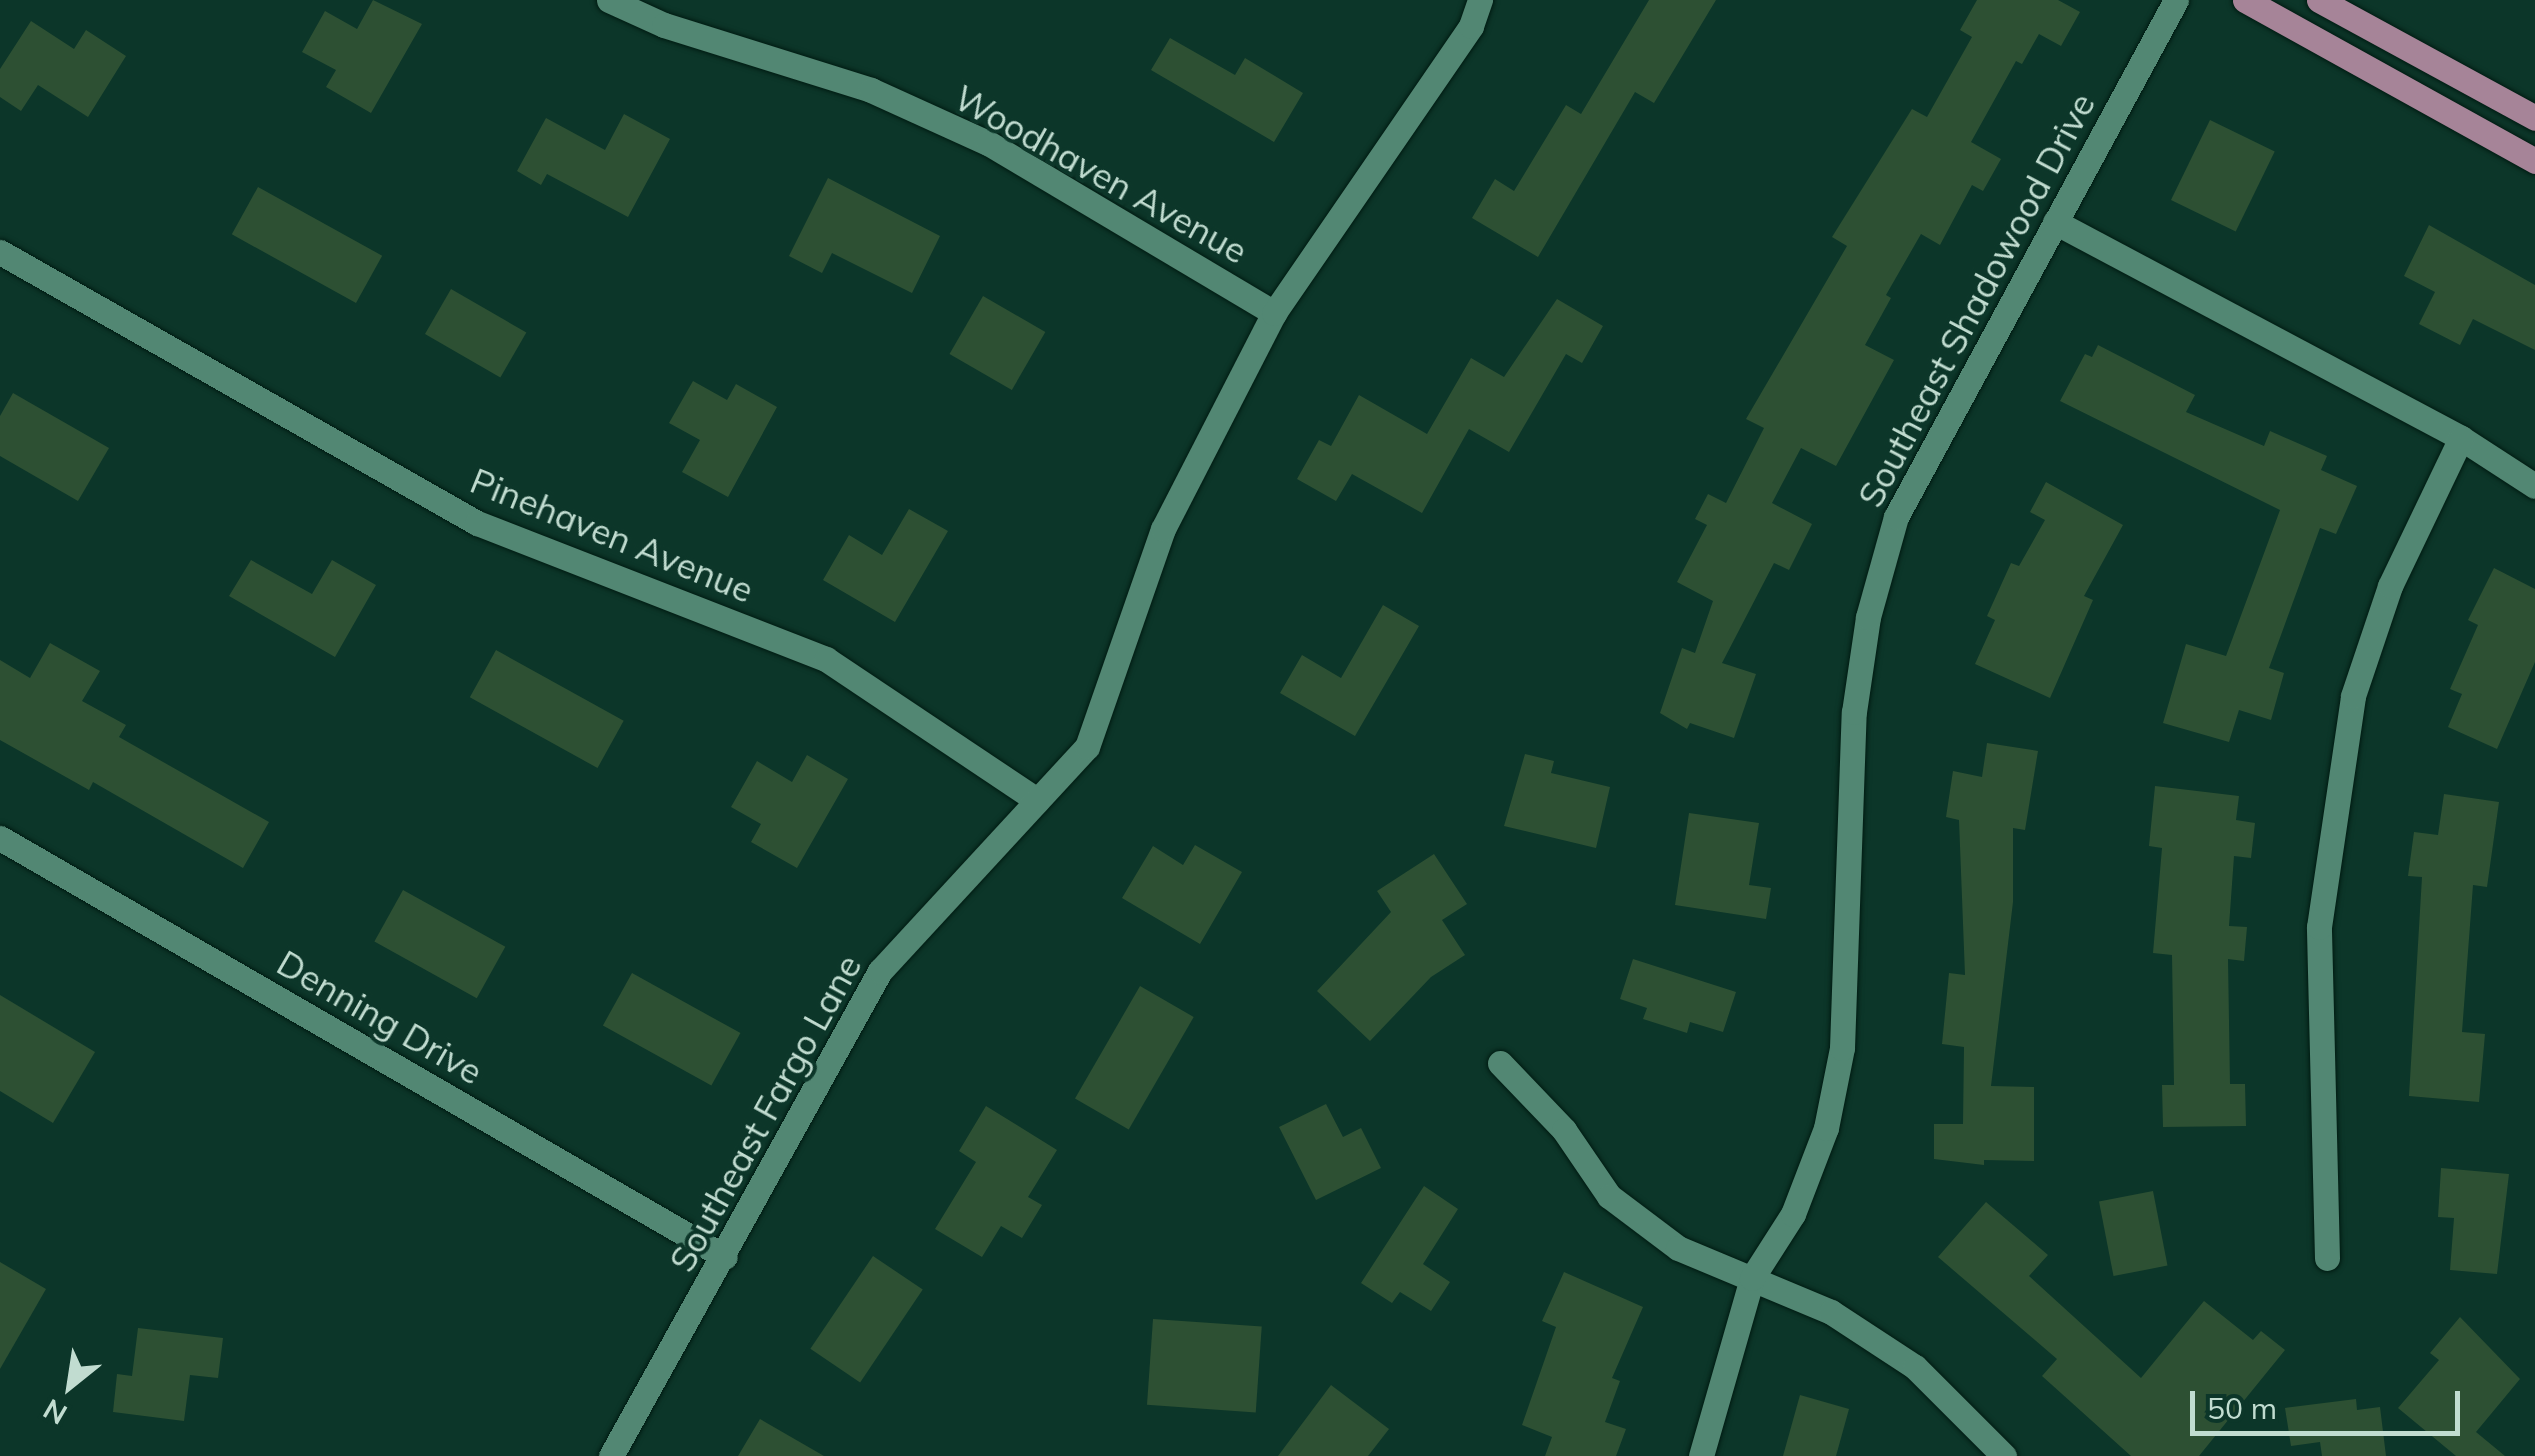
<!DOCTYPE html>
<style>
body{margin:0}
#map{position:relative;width:2535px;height:1456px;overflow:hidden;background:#0c3629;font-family:Mulish,sans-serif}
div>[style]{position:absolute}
.building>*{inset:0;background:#2d5033;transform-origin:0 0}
.roads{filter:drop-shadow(0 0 2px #011b12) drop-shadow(0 0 2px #011b12)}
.minor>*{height:25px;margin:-12.5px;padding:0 12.5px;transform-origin:12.5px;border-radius:12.5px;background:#528773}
.primary>*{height:25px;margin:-12.5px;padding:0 12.5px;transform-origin:12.5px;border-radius:12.5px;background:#a68498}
span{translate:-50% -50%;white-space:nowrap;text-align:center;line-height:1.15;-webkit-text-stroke:8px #0c3629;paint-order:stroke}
.street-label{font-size:35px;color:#c1dcd0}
.north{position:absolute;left:20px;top:1336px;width:100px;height:100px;-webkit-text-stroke:8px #0c3629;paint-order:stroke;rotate:210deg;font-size:28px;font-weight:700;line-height:40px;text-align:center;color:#c1dcd0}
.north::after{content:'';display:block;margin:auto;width:35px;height:45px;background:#c1dcd0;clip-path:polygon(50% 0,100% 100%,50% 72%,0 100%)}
.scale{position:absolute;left:2190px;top:1391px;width:270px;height:45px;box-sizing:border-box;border:5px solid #c1dcd0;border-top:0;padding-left:12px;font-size:30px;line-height:35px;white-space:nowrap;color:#c1dcd0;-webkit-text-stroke:8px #0c3629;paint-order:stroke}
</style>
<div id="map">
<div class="building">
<div style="clip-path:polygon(373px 0,422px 24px,371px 113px,326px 87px,336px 70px,302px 52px,325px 11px,357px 29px)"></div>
<div style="clip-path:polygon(1649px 0,1716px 0,1654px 103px,1635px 92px,1538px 257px,1472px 218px,1495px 179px,1514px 191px,1566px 105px,1581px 114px)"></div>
<div style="clip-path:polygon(1977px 0,2058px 0,2080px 12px,2061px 46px,2039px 34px,2022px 64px,2016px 61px,1971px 142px,2001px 159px,1983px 191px,1972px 185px,1940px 245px,1921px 234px,1886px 295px,1891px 298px,1865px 345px,1894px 360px,1836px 466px,1801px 448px,1772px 503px,1812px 524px,1789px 570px,1774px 563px,1722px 663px,1756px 674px,1734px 738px,1690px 723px,1687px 729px,1660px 713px,1682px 648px,1695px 653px,1713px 601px,1677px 582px,1707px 525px,1695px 519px,1708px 494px,1726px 503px,1764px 428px,1746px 419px,1847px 246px,1832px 237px,1912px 109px,1927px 117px,1972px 37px,1960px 30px)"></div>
<div style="clip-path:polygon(31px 21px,74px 49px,86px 30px,126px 56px,88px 117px,38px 85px,21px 111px,0 97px,0 69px)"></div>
<div style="clip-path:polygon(1170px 38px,1235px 75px,1245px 58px,1303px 93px,1274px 142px,1151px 70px)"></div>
<div style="clip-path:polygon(624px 114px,670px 139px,628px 217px,547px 174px,541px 185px,517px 171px,546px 118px,605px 150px)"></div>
<div style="left:2210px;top:120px;width:72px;height:89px;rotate:26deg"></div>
<div style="clip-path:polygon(828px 178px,940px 236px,912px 293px,832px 253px,822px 273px,789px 256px)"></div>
<div style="left:258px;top:187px;width:142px;height:54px;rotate:29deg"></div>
<div style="clip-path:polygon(2429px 225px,2535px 285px,2535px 350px,2473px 319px,2460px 345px,2419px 324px,2435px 292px,2404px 276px)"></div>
<div style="left:451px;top:289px;width:87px;height:52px;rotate:30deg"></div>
<div style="left:983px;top:296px;width:72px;height:67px;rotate:30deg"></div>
<div style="clip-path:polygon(1557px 299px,1603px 326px,1582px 363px,1566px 354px,1509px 452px,1469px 429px,1422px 513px,1352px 474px,1336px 501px,1297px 479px,1319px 440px,1331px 446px,1359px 395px,1427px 434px,1471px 358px,1504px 377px)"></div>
<div style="clip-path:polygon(2098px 345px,2195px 395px,2186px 412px,2264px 446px,2270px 431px,2327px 456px,2321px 470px,2357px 486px,2336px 534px,2320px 528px,2269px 668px,2284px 673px,2271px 720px,2239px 710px,2229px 742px,2163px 723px,2186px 644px,2226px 656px,2280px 510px,2060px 401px,2085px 354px,2092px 357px)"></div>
<div style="clip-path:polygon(693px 381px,727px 400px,736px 384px,777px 407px,728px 497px,682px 472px,700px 440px,669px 423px)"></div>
<div style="clip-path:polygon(13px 393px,109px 448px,78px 501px,0 456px,0 416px)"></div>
<div style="clip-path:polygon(2046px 482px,2123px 525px,2084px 596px,2093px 600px,2050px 698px,1975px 664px,1995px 620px,1987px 616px,2011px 563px,2019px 566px,2045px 520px,2030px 512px)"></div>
<div style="clip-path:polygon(909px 509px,948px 531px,895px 622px,823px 580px,849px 535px,882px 555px)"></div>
<div style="clip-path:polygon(251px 560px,312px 594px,332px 560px,376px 585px,335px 657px,229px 596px)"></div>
<div style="clip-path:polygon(2494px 568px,2535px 589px,2535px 662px,2497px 749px,2448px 727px,2462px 694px,2450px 689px,2478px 625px,2468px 620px)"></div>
<div style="clip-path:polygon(1383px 605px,1419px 626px,1355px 736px,1280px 693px,1302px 655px,1341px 678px)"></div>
<div style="clip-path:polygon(50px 643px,100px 671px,82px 701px,126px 725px,119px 737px,269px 822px,243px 868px,93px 782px,89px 790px,0 740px,0 660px,30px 678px)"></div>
<div style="left:496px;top:650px;width:146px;height:54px;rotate:29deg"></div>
<div style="clip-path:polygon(1987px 743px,2038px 751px,2025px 830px,2013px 828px,2013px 902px,1991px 1086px,2034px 1087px,2034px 1161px,1984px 1160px,1984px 1165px,1934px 1159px,1934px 1124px,1963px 1124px,1964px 1047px,1942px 1044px,1949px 973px,1965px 975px,1959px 820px,1946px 817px,1953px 771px,1982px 777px)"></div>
<div style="clip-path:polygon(1525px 754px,1554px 761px,1551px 773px,1610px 787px,1596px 848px,1504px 826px)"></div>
<div style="clip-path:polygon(807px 755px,848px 779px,797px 868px,751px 842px,761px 824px,731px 807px,757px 761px,792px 782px)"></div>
<div style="clip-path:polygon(2155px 786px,2239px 796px,2236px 820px,2255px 823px,2251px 858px,2234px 856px,2229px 926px,2247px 927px,2244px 961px,2228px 959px,2230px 1084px,2245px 1084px,2246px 1126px,2163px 1127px,2162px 1085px,2174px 1085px,2172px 955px,2153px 953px,2162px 848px,2149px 846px)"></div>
<div style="clip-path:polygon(2444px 794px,2499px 802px,2487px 887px,2473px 885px,2462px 1032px,2485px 1034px,2479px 1102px,2409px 1096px,2422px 877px,2408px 876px,2414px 832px,2438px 835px)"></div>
<div style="clip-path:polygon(1689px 813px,1759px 823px,1749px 885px,1771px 888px,1766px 919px,1675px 905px)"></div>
<div style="clip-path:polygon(1195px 845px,1242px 872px,1200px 944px,1122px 898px,1153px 846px,1183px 865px)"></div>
<div style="clip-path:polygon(1434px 854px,1467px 904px,1442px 920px,1465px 955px,1431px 977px,1370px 1041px,1317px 991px,1391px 912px,1377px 891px)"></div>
<div style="left:403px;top:890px;width:117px;height:59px;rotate:29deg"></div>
<div style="clip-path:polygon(1633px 959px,1736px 992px,1723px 1032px,1690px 1022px,1687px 1033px,1643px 1019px,1647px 1008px,1620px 999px)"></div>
<div style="left:632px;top:973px;width:124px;height:60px;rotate:29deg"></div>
<div style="left:1140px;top:986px;width:62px;height:130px;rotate:30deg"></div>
<div style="clip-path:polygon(0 995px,95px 1052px,53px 1123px,0 1091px)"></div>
<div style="clip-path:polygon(1326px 1104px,1343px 1137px,1361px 1128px,1381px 1168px,1316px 1200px,1279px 1127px)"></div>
<div style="clip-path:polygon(986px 1106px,1057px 1150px,1028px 1197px,1042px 1205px,1022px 1238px,1001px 1226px,982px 1257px,935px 1229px,976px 1162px,959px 1151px)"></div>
<div style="clip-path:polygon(2441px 1168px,2509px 1174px,2497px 1274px,2450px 1270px,2454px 1218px,2438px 1217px)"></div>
<div style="clip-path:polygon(1424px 1186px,1458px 1209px,1423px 1264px,1450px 1282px,1431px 1311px,1400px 1292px,1392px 1303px,1361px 1283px)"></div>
<div style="left:2153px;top:1191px;width:76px;height:55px;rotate:79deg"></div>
<div style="clip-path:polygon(1986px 1202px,2048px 1255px,2029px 1276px,2141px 1378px,2204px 1301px,2253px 1340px,2261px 1331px,2285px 1350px,2199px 1456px,2131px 1456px,2042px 1376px,2057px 1359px,1938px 1257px)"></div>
<div style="left:873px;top:1256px;width:60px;height:112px;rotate:34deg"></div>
<div style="clip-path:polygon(0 1262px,46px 1289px,0 1369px)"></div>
<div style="clip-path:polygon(1564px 1272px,1643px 1307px,1612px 1378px,1620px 1381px,1605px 1422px,1626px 1429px,1616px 1456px,1545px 1456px,1552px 1437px,1522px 1425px,1556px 1327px,1542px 1321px)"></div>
<div style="clip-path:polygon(2460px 1317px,2520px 1379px,2476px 1432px,2505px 1456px,2456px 1456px,2398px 1408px,2439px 1360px,2430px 1353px)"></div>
<div style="left:1153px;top:1319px;width:109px;height:86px;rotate:4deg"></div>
<div style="clip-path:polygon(138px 1328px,223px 1338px,218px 1378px,190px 1375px,184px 1421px,113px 1412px,117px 1374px,132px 1376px)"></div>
<div style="clip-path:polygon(1331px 1385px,1389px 1429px,1368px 1456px,1278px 1456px)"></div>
<div style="clip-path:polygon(1800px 1395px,1849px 1409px,1836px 1456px,1783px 1456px)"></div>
<div style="clip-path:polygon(2356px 1399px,2357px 1410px,2380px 1407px,2386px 1456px,2322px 1456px,2320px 1442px,2291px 1446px,2285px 1408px)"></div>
<div style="clip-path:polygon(760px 1419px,824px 1456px,738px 1456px)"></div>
</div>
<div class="roads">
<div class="minor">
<div style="left:609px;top:0;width:60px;rotate:24.4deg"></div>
<div style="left:664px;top:25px;width:217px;rotate:17.4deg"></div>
<div style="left:871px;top:90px;width:128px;rotate:24.4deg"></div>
<div style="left:988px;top:143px;width:333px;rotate:30.7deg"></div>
<div style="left:2055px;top:222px;width:460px;rotate:28deg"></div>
<div style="left:2461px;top:438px;width:88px;rotate:33deg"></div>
<div style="left:0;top:252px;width:549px;rotate:29.6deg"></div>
<div style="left:477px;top:523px;width:375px;rotate:21.3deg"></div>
<div style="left:826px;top:659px;width:254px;rotate:33.8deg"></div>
<div style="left:0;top:838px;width:837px;rotate:30.02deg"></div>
<div style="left:1500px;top:1063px;width:93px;rotate:46.3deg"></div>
<div style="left:1564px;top:1130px;width:80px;rotate:55.7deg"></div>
<div style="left:1609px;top:1196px;width:86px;rotate:37deg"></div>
<div style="left:1678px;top:1248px;width:166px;rotate:22.7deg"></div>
<div style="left:1831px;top:1312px;width:100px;rotate:33.2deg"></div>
<div style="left:1915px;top:1367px;width:126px;rotate:45deg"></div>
<div style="left:2327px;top:1258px;width:331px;rotate:-91.4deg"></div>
<div style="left:2319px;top:927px;width:233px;rotate:-81.6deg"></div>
<div style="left:2353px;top:696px;width:116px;rotate:-71.4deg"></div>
<div style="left:2390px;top:586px;width:164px;rotate:-64.4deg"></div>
<div style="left:611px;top:1456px;width:555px;rotate:-60.99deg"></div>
<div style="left:880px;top:971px;width:305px;rotate:-47.3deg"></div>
<div style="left:1087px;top:747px;width:231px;rotate:-70.8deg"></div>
<div style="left:1163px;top:529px;width:243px;rotate:-62.8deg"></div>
<div style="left:1274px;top:313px;width:348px;rotate:-55.5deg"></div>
<div style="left:1471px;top:26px;width:28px;rotate:-71deg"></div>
<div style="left:1701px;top:1456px;width:185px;rotate:-74deg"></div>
<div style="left:1752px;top:1278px;width:76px;rotate:-57.4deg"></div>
<div style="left:1793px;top:1214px;width:92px;rotate:-69deg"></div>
<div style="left:1826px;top:1128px;width:82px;rotate:-78.7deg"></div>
<div style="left:1842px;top:1048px;width:336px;rotate:-88deg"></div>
<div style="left:1854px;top:712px;width:96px;rotate:-81.6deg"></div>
<div style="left:1868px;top:617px;width:104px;rotate:-74.4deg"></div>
<div style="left:1896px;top:517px;width:588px;rotate:-61.56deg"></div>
</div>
<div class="primary">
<div style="left:2245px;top:0;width:332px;rotate:29deg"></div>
<div style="left:2319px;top:0;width:246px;rotate:28.6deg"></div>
</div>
</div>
<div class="street-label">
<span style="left:1101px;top:174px;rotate:29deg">Woodhaven Avenue</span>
<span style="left:1976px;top:300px;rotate:-62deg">Southeast Shadowood Drive</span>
<span style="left:612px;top:535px;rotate:22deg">Pinehaven Avenue</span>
<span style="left:380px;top:1017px;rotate:30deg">Denning Drive</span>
<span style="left:765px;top:1113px;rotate:-61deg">Southeast Fargo Lane</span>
</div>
<div class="north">N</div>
<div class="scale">50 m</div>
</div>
